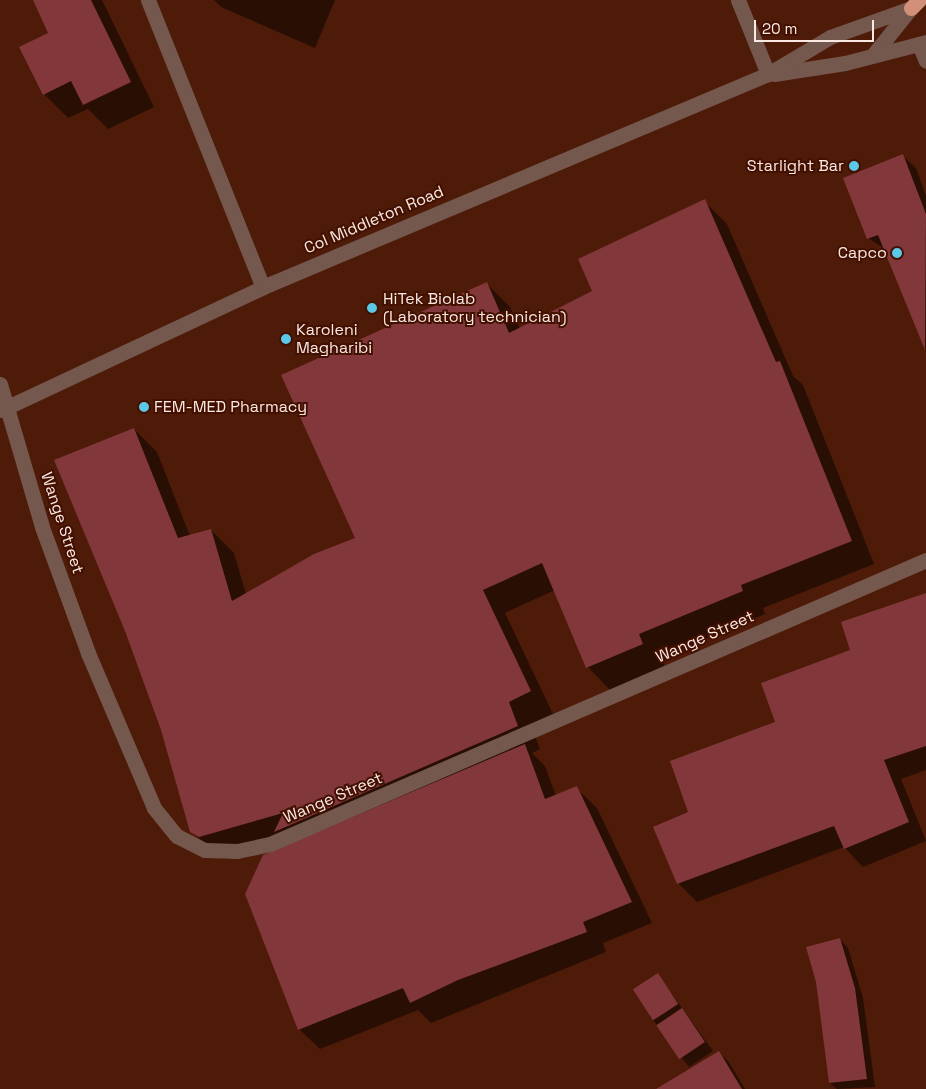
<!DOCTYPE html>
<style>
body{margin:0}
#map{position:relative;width:926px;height:1089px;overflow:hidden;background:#4e1b08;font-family:"Space Grotesk",sans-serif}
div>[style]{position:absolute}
.shadow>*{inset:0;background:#0007}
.building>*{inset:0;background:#82373b;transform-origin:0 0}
.lane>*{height:15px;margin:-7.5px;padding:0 7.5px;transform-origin:7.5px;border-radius:7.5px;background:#74584e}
.street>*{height:15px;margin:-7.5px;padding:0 7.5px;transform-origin:7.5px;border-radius:7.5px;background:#74584e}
.highway>*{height:15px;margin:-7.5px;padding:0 7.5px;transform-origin:7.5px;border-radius:7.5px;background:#d39079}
.dots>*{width:14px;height:14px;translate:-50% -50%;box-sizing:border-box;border:2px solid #431000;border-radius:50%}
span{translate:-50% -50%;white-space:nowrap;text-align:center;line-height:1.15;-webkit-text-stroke:4px #431000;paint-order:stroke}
.poi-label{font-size:16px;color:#fae8e3}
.right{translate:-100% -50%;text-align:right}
.left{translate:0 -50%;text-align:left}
.street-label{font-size:16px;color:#fae8e3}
.scale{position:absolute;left:754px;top:20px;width:120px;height:22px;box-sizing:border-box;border:2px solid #fae8e3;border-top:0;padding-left:6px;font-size:15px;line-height:18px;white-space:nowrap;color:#fae8e3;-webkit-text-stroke:4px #431000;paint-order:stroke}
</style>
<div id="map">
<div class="shadow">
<div style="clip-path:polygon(34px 0,102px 0,154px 107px,108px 129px,88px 109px,68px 118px,44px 94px,50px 33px)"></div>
<div style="clip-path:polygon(214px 0,335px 0,315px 48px,221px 7px)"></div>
<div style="clip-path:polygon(903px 156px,916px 168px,926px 196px,926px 349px,885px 249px,868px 238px)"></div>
<div style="clip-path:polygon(704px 201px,727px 224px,793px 376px,803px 385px,874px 564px,763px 608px,765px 614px,661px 657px,665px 667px,610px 690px,588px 667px,555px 590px,505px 613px,553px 714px,531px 725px,540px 749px,532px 753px,545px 766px,556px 796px,576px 788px,597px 808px,652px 923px,603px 943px,606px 952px,431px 1023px,418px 1010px,320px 1049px,299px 1029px,289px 845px,285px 841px,223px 859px,191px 831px,134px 429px,157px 452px,190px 536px,211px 530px,234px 553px,246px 594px,357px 539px,487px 284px,510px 307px,520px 329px,594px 291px)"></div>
<div style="clip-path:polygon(926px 594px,926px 770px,901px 779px,926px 841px,863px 867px,844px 847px,697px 902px,678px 883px,690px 813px,852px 651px)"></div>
<div style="clip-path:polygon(840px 939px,848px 948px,863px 998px,875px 1087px,837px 1089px,830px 1083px)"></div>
<div style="clip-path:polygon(658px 975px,713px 1051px,689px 1067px,653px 1020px)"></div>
<div style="clip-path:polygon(719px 1053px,728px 1061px,745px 1089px,702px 1089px)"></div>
</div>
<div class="building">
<div style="clip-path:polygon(33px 0,91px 0,131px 82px,83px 105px,71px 81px,43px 95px,19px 47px,48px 33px)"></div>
<div style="clip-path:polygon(903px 154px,926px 214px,925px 350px,878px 235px,867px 239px,843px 178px)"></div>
<div style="clip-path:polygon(705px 199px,776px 362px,780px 361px,852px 541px,741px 585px,743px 591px,639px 634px,643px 644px,586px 668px,542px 563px,483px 590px,531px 691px,509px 702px,518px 726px,274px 832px,283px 813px,199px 837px,190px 832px,161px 730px,125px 631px,54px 460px,134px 428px,178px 538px,211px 529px,232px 601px,314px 554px,355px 538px,281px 375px,487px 282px,509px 333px,592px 291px,578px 259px)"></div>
<div style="clip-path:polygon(926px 593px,926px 746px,884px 760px,909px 822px,844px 849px,834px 826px,677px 884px,653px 827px,688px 812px,670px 761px,775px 722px,761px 683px,850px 650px,841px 622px)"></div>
<div style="clip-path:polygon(525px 744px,545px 799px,577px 786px,632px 902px,583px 922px,587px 932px,458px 980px,410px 1003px,403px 988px,298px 1030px,245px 894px,263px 855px)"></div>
<div style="clip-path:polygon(840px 938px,855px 988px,867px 1079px,829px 1083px,816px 982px,806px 947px)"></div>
<div style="left:658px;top:973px;width:37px;height:30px;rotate:57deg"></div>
<div style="left:682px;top:1008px;width:41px;height:31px;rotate:56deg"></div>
<div style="clip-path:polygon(719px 1051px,742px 1089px,656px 1089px)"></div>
</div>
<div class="lane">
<div style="left:148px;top:0;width:309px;rotate:68.2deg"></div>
<div style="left:738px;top:0;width:80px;rotate:67.9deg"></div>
<div style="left:919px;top:44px;width:18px;rotate:68deg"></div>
</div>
<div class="street">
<div style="left:873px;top:55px;width:59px;rotate:-51.2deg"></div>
<div style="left:774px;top:74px;width:72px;rotate:-8.8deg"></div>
<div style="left:845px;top:63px;width:84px;rotate:-14.5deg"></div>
<div style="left:0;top:384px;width:149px;rotate:73.6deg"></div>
<div style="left:42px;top:527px;width:134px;rotate:69.9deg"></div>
<div style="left:88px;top:653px;width:168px;rotate:66.9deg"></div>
<div style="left:154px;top:808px;width:36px;rotate:51deg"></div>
<div style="left:177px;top:836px;width:31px;rotate:27deg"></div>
<div style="left:205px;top:850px;width:32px;rotate:2deg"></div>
<div style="left:237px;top:851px;width:34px;rotate:-12deg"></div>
<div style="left:270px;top:844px;width:715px;rotate:-23.41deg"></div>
<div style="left:1px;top:410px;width:289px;rotate:-25.1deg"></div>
<div style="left:263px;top:287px;width:548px;rotate:-22.87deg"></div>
<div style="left:768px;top:74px;width:72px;rotate:-30.8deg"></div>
<div style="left:830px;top:37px;width:86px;rotate:-19.7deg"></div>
</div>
<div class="highway">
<div style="left:911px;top:8px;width:11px;rotate:-45deg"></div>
</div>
<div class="dots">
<div style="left:854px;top:166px;background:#5bc8e7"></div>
<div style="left:897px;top:253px;background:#5bc8e7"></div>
<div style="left:372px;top:308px;background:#5bc8e7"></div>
<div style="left:286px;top:339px;background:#5bc8e7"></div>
<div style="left:144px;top:407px;background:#5bc8e7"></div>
</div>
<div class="poi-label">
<span class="right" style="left:844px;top:166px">Starlight Bar</span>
<span class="right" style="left:887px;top:253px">Capco</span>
<span class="left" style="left:383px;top:308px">HiTek Biolab<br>(Laboratory technician)</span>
<span class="left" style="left:296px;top:339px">Karoleni<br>Magharibi</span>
<span class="left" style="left:154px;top:407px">FEM-MED Pharmacy</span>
</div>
<div class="street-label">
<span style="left:374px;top:220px;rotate:-23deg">Col Middleton Road</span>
<span style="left:62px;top:523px;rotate:72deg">Wange Street</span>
<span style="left:705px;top:637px;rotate:-24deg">Wange Street</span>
<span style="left:333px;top:798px;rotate:-23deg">Wange Street</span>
</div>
<div class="scale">20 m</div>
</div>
